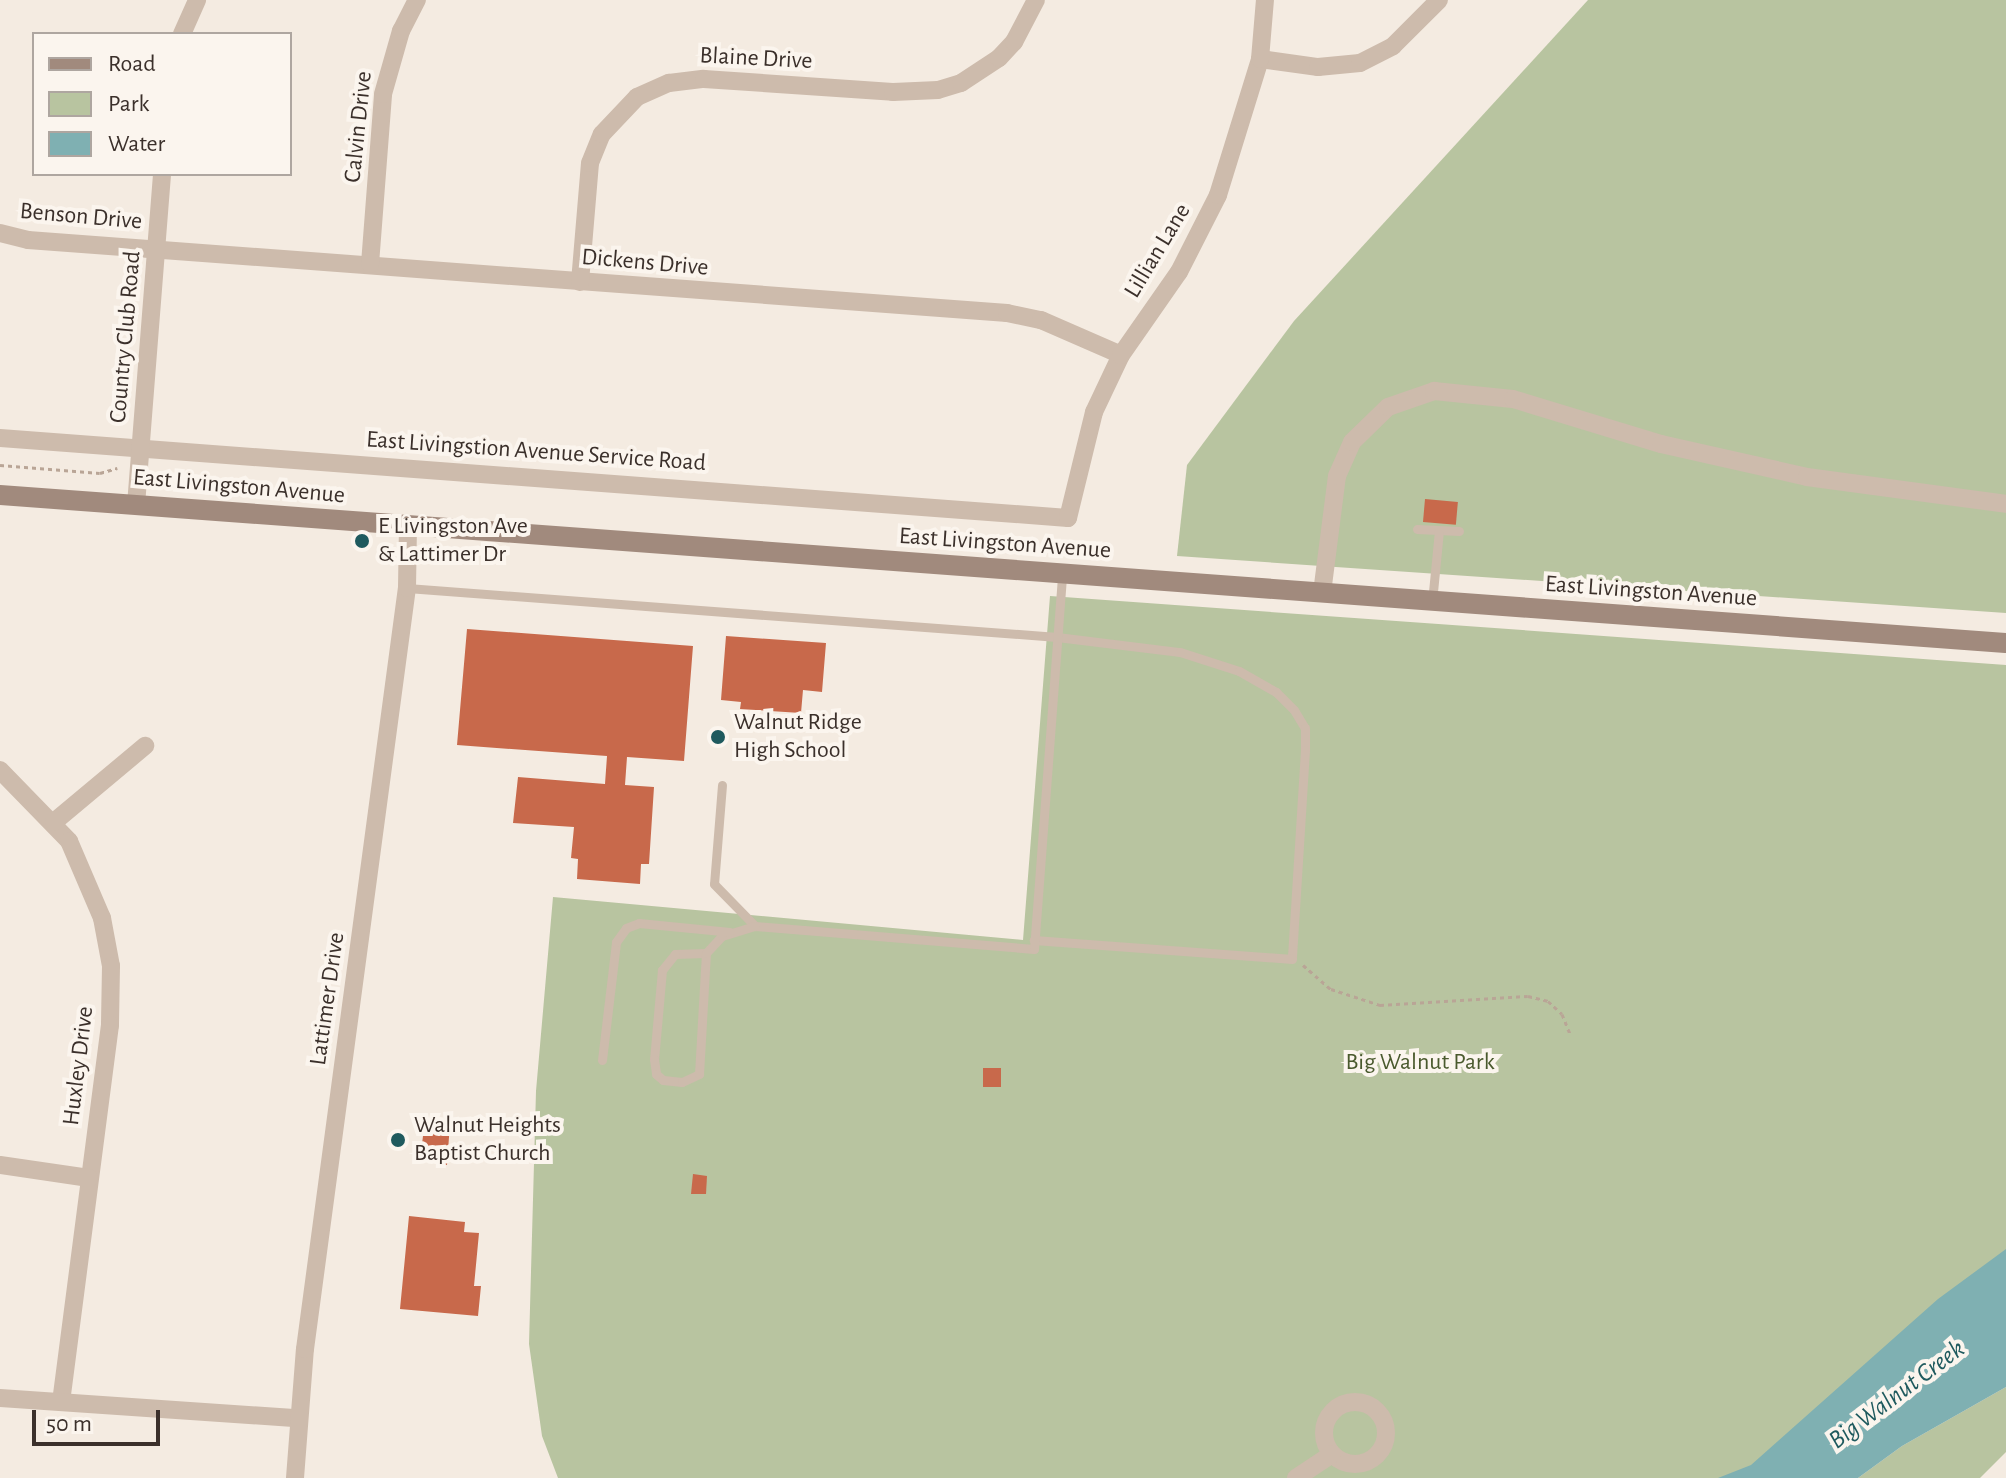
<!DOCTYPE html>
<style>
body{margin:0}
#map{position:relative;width:2006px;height:1478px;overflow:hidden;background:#f4ebe1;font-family:"Alegreya Sans",sans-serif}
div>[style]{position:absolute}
.green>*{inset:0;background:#b8c4a0}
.water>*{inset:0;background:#7fb0b2}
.building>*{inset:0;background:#c8694b;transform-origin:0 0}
.path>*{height:3px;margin-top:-1.5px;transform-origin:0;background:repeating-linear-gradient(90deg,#b9a596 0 4px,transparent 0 8px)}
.service>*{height:9px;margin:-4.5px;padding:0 4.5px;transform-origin:4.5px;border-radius:4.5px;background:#cdbbac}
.minor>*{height:18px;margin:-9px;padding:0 9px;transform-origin:9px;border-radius:9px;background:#cdbbac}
.minor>.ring{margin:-9px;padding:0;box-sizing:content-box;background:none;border:18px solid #cdbbac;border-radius:50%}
.secondary>*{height:20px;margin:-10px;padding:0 10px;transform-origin:10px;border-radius:10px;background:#a18a7d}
.dots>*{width:22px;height:22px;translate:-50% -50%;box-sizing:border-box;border:4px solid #fbf5ee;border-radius:50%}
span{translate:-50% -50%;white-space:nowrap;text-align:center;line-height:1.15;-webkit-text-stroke:8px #fbf5ee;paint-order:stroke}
.street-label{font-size:24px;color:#3b302b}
.poi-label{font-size:24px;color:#3b302b}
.left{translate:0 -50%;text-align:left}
.park-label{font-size:24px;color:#4a5a2e}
.water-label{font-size:26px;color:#1f5a5e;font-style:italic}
.legend{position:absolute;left:32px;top:32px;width:260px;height:144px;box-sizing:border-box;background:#fbf5ee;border:2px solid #aea6a0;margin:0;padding:10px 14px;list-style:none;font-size:24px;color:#3b302b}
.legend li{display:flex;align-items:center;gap:16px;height:40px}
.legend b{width:40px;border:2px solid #aea6a0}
.scale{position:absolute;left:32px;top:1410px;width:128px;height:36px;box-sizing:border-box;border:4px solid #3b302b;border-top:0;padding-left:10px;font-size:24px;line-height:28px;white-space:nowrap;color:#3b302b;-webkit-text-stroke:6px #fbf5ee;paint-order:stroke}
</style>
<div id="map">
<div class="green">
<div style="clip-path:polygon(1588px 0,2006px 0,2006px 613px,1177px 556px,1187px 465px,1294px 321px)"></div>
<div style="clip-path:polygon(1050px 596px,2006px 665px,2006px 1311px,1788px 1478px,558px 1478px,542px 1436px,529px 1344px,536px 1091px,553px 897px,1023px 940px)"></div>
<div style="clip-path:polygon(2006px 1387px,2006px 1452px,1980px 1478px,1858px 1478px,1902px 1446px)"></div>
</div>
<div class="water">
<div style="clip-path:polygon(2006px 1249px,2006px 1387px,1902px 1446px,1858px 1478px,1718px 1478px,1751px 1465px,1938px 1299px)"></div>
</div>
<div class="building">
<div style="left:1425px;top:499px;width:33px;height:23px;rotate:5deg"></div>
<div style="clip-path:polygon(467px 629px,693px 646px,684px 761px,627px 757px,625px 785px,654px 787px,649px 864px,641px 864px,640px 884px,577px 879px,578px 859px,571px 858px,574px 827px,513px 823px,518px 777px,605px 784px,607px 756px,457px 745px)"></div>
<div style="clip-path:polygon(726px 636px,826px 643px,822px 692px,803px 690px,801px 713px,740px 709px,741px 702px,721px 700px)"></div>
<div style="left:983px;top:1068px;width:18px;height:19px"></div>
<div style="clip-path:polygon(425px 1120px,450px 1123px,447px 1165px,429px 1162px,430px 1153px,421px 1152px)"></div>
<div style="clip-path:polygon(693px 1174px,707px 1176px,706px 1194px,691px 1194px)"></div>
<div style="clip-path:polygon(409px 1216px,465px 1222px,464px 1232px,479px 1233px,474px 1286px,481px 1286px,478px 1316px,400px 1309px)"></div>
</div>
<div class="path">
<div style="left:0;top:465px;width:100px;rotate:4.6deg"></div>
<div style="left:100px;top:473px;width:18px;rotate:-16deg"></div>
<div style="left:1303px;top:965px;width:37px;rotate:41deg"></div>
<div style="left:1331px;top:989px;width:52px;rotate:18.1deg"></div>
<div style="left:1380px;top:1005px;width:148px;rotate:-3.5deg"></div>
<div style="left:1528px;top:996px;width:21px;rotate:14deg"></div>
<div style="left:1548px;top:1001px;width:19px;rotate:43deg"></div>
<div style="left:1562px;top:1014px;width:22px;rotate:68deg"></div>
</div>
<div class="service">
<div style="left:1417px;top:529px;width:42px;rotate:2.7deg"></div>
<div style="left:407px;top:588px;width:652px;rotate:4.31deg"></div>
<div style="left:1057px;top:637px;width:124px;rotate:7deg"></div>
<div style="left:1180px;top:652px;width:62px;rotate:17.9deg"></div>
<div style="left:1239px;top:671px;width:43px;rotate:29.6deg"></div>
<div style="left:1276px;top:692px;width:25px;rotate:45deg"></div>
<div style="left:1294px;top:710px;width:21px;rotate:59deg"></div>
<div style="left:1305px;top:728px;width:22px;rotate:90deg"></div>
<div style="left:1305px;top:750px;width:209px;rotate:93.6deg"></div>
<div style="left:1292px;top:959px;width:259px;rotate:-175.8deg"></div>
<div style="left:1432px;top:602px;width:72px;rotate:-84.4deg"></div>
<div style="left:722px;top:785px;width:99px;rotate:94.6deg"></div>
<div style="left:714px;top:884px;width:59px;rotate:45.7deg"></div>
<div style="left:755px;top:926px;width:280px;rotate:4.7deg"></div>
<div style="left:1034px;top:949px;width:376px;rotate:-85.7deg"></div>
<div style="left:706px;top:953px;width:31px;rotate:178deg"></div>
<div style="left:675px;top:954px;width:21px;rotate:129deg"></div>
<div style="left:662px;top:970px;width:89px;rotate:95.1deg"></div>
<div style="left:654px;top:1059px;width:15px;rotate:82deg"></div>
<div style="left:656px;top:1074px;width:9px;rotate:41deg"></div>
<div style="left:663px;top:1080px;width:19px;rotate:6deg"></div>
<div style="left:682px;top:1082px;width:19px;rotate:-25deg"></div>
<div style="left:699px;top:1074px;width:121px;rotate:-86.7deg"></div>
<div style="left:706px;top:953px;width:23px;rotate:-47deg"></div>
<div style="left:722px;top:936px;width:34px;rotate:-17deg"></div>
<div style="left:602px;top:1060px;width:119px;rotate:-83.2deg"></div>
<div style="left:616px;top:942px;width:17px;rotate:-54deg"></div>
<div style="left:626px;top:928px;width:14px;rotate:-21deg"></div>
<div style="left:639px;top:923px;width:91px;rotate:5.6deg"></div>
</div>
<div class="minor">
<div style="left:182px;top:34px;width:37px;rotate:-66deg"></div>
<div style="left:1260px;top:59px;width:59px;rotate:7.9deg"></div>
<div style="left:1318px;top:67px;width:42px;rotate:-5.4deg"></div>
<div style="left:1360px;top:63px;width:37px;rotate:-27deg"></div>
<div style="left:1393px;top:46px;width:65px;rotate:-45deg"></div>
<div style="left:0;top:233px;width:29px;rotate:14deg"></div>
<div style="left:28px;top:240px;width:982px;rotate:4.26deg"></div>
<div style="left:1007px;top:313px;width:35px;rotate:12deg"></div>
<div style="left:1041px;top:320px;width:87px;rotate:23.6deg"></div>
<div style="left:370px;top:264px;width:170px;rotate:-85.6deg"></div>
<div style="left:383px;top:94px;width:66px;rotate:-74.1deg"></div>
<div style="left:401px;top:31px;width:35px;rotate:-63deg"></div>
<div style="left:580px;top:282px;width:119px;rotate:-85.2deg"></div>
<div style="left:590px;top:163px;width:31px;rotate:-68deg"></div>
<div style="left:602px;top:134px;width:51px;rotate:-46.6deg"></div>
<div style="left:637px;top:97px;width:35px;rotate:-24deg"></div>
<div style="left:669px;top:83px;width:35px;rotate:-7deg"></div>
<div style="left:704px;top:79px;width:189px;rotate:3.9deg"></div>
<div style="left:893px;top:92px;width:45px;rotate:-2.5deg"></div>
<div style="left:938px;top:90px;width:24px;rotate:-17deg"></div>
<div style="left:961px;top:83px;width:45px;rotate:-33.3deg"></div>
<div style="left:999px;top:58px;width:22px;rotate:-47deg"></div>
<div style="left:1014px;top:42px;width:47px;rotate:-62.4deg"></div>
<div style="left:0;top:438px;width:1071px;rotate:4.28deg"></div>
<div style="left:1068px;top:518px;width:109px;rotate:-76.2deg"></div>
<div style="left:1094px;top:412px;width:63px;rotate:-64.7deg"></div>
<div style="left:1121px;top:355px;width:101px;rotate:-55.1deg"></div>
<div style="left:1179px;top:272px;width:86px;rotate:-63.1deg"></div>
<div style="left:1218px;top:195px;width:142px;rotate:-72.8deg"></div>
<div style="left:1260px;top:59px;width:59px;rotate:-85.2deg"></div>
<div style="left:136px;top:505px;width:332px;rotate:-85.5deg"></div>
<div style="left:1322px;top:593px;width:118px;rotate:-82.7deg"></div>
<div style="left:1337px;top:476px;width:37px;rotate:-66deg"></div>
<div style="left:1352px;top:442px;width:50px;rotate:-44.2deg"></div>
<div style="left:1388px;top:407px;width:49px;rotate:-19.2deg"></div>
<div style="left:1434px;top:391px;width:79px;rotate:5.8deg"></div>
<div style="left:1513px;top:399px;width:155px;rotate:16.9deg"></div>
<div style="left:1661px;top:444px;width:150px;rotate:12.7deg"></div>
<div style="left:1807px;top:477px;width:201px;rotate:7.7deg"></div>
<div style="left:0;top:770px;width:99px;rotate:45.8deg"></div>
<div style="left:69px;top:841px;width:84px;rotate:66.8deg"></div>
<div style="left:102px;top:918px;width:49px;rotate:79.4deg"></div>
<div style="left:111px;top:966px;width:59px;rotate:91deg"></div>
<div style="left:110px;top:1025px;width:380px;rotate:97.4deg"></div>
<div style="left:54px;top:822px;width:119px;rotate:-39.9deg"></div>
<div style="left:0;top:1165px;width:90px;rotate:8.3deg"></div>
<div style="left:0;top:1398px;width:298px;rotate:3.9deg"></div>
<div class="ring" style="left:1324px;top:1402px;width:44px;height:44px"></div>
<div style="left:295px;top:1478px;width:129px;rotate:-85.6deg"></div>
<div style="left:305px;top:1349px;width:768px;rotate:-82.37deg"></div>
<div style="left:407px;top:588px;width:61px;rotate:-89.1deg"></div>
<div style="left:1296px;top:1478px;width:43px;rotate:-33.7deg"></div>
</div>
<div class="secondary">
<div style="left:0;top:495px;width:2011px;rotate:4.22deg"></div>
</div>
<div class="dots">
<div style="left:362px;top:541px;background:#1f5a5e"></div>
<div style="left:718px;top:737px;background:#1f5a5e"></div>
<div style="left:398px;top:1140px;background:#1f5a5e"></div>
</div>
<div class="street-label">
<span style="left:756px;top:59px;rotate:3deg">Blaine Drive</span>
<span style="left:359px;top:127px;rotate:-84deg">Calvin Drive</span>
<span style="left:81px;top:217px;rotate:5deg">Benson Drive</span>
<span style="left:1158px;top:251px;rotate:-59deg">Lillian Lane</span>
<span style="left:645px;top:263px;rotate:5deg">Dickens Drive</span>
<span style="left:126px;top:337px;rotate:-85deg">Country Club Road</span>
<span style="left:536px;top:452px;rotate:4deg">East Livingstion Avenue Service Road</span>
<span style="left:239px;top:487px;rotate:5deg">East Livingston Avenue</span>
<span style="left:1005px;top:544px;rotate:4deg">East Livingston Avenue</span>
<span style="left:1651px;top:592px;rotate:4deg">East Livingston Avenue</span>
<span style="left:328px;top:999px;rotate:-82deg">Lattimer Drive</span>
<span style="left:79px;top:1066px;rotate:-83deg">Huxley Drive</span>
</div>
<div class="poi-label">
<span class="left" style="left:378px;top:541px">E Livingston Ave<br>&amp; Lattimer Dr</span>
<span class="left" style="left:734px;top:737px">Walnut Ridge<br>High School</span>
<span class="left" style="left:414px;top:1140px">Walnut Heights<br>Baptist Church</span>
</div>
<div class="park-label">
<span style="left:1420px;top:1063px">Big Walnut Park</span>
</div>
<div class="water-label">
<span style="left:1897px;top:1395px;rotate:-37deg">Big Walnut Creek</span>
</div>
<ul class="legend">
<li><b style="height:10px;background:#a18a7d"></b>Road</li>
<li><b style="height:22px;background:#b8c4a0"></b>Park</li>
<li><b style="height:22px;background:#7fb0b2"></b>Water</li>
</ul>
<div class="scale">50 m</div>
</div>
